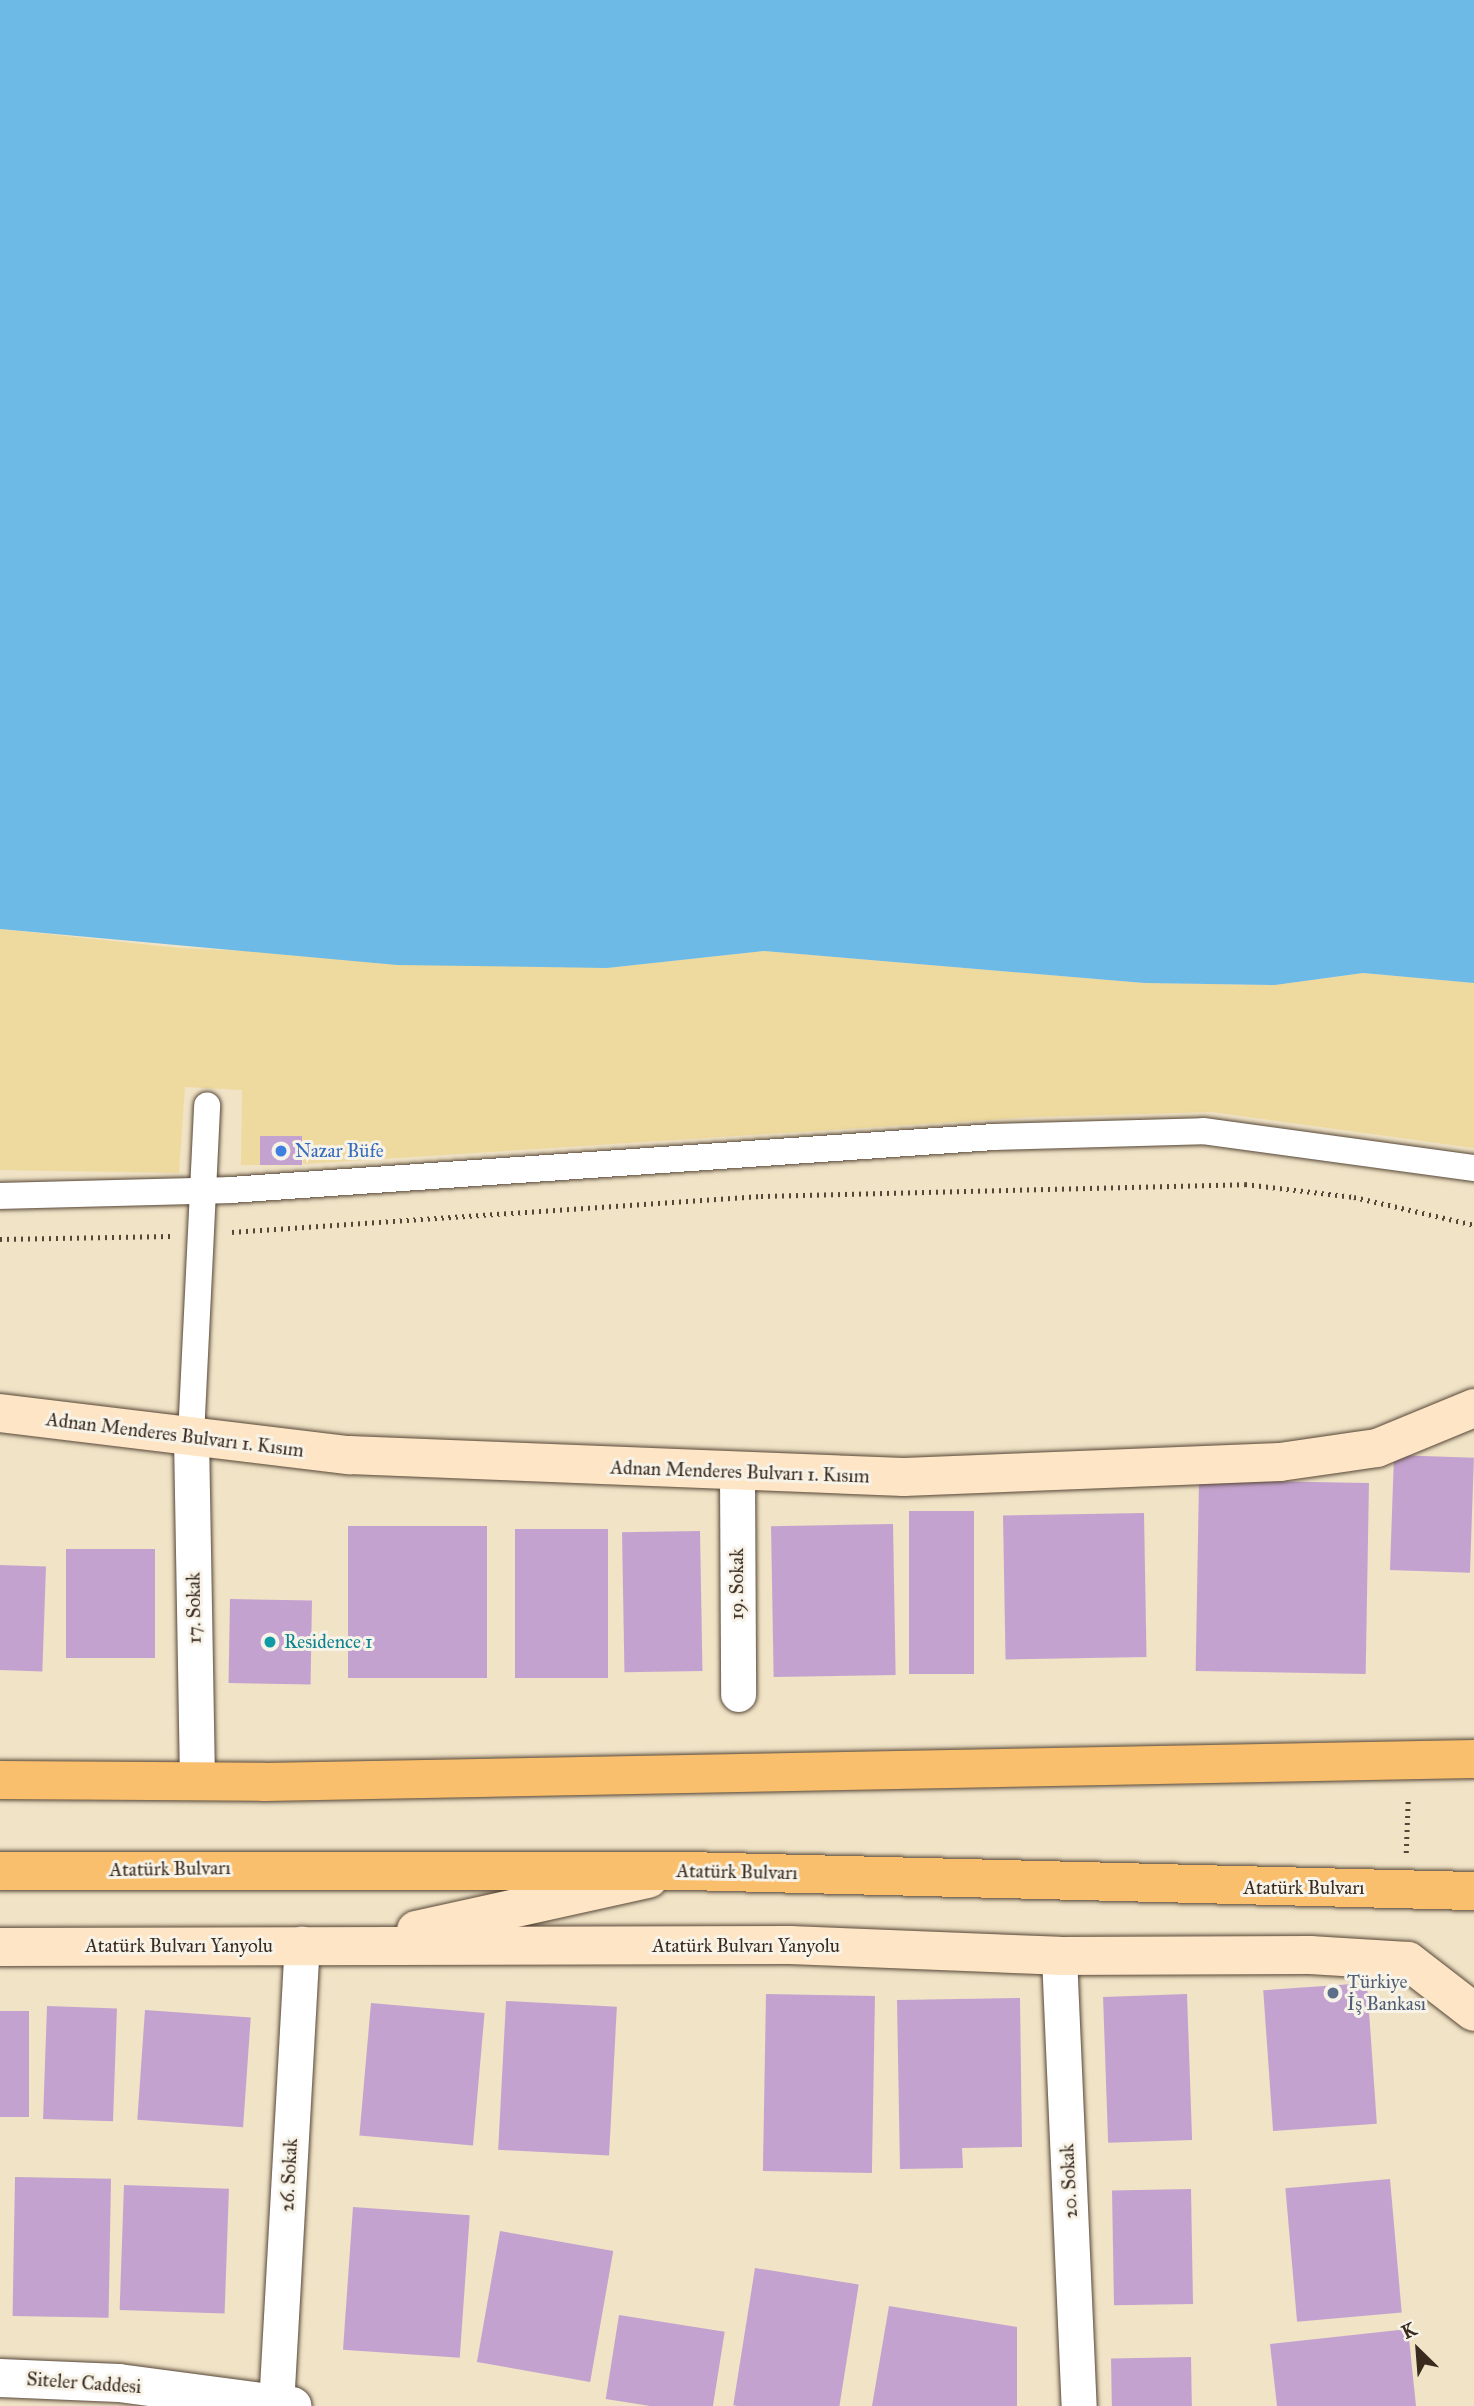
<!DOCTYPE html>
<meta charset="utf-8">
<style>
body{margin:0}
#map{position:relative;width:1474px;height:2406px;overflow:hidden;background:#f0e3c6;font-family:"IM FELL Great Primer",serif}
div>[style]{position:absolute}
.sand>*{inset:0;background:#eeda9e}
.water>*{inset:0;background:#6dbae7}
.building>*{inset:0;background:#c4a2cf;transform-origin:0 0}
.path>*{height:4.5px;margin-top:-2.25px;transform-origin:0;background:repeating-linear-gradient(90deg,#564637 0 2px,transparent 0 7px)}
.roads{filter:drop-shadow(0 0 2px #564637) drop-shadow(0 0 2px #564637)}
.pedestrian>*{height:26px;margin:-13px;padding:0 13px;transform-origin:13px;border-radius:13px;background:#fff}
.minor>*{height:35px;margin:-17.5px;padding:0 17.5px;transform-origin:17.5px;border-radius:17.5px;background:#fff}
.tertiary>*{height:38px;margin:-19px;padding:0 19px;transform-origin:19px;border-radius:19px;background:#fff}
.secondary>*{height:38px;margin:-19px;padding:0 19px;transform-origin:19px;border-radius:19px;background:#fde5c5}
.trunk>*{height:38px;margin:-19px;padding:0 19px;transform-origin:19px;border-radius:19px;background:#f9bf6d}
.dots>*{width:19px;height:19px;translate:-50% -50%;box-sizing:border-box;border:4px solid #f7f3e8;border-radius:50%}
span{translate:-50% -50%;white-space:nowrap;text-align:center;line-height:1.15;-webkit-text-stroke:6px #f7f3e8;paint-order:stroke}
.shop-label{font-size:19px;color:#366cbe}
.left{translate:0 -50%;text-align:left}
.street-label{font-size:19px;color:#3b2a1e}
.culture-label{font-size:19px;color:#0d838f}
.service-label{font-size:19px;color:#4e5e75}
.north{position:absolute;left:1383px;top:2315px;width:70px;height:70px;-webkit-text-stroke:5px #f7f3e8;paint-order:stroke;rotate:335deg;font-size:19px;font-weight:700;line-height:28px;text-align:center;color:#3b2a1e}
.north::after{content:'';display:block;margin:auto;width:24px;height:32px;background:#3b2a1e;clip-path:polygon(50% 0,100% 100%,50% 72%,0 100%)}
</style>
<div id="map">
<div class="sand">
<div style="clip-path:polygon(0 929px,179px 948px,607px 968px,764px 951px,1144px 983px,1275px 985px,1363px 973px,1474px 983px,1474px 1148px,1212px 1112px,1034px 1117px,303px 1164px,302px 1136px,261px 1136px,260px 1165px,241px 1165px,242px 1090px,185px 1087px,179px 1173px,0 1170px)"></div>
</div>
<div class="water">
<div style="clip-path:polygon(0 0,1474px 0,1474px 983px,1363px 973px,1275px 985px,1144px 983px,764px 951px,607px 968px,397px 965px,0 929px)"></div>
</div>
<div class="building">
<div style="left:260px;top:1136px;width:42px;height:29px"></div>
<div style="left:1394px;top:1455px;width:80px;height:115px;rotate:2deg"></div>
<div style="left:1199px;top:1480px;width:170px;height:191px;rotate:1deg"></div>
<div style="left:974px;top:1511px;width:163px;height:65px;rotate:90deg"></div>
<div style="left:1144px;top:1513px;width:144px;height:141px;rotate:89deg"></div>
<div style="left:893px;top:1524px;width:151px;height:122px;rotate:89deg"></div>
<div style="left:487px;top:1526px;width:152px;height:139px;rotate:90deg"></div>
<div style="left:515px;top:1529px;width:93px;height:149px"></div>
<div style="left:700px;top:1531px;width:140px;height:78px;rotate:89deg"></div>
<div style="left:66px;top:1549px;width:89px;height:109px"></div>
<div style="left:0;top:1565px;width:46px;height:105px;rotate:2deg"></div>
<div style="left:230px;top:1599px;width:82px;height:84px;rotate:1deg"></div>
<div style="left:1367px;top:1983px;width:141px;height:104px;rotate:86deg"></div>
<div style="left:766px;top:1994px;width:109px;height:177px;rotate:1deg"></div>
<div style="left:1187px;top:1994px;width:146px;height:84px;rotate:88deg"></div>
<div style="clip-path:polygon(1020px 1998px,1022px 2147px,962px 2148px,963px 2168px,900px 2169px,897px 2000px)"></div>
<div style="left:506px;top:2001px;width:111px;height:149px;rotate:3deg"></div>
<div style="left:371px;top:2003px;width:114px;height:133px;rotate:5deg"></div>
<div style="left:47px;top:2006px;width:70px;height:113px;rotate:2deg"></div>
<div style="left:145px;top:2010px;width:106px;height:110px;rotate:4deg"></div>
<div style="left:0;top:2011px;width:29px;height:106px"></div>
<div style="left:15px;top:2177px;width:96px;height:139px;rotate:1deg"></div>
<div style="left:1390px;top:2179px;width:134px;height:105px;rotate:85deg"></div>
<div style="left:124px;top:2185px;width:105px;height:125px;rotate:2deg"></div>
<div style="left:1191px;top:2189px;width:115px;height:79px;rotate:89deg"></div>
<div style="left:353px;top:2207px;width:117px;height:143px;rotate:4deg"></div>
<div style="left:500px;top:2231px;width:115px;height:133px;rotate:10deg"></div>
<div style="left:755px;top:2268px;width:105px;height:139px;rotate:9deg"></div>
<div style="clip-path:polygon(889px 2306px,1017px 2327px,1017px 2406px,872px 2406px)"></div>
<div style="left:619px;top:2315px;width:107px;height:85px;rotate:9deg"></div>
<div style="clip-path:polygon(1408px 2329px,1416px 2406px,1277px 2406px,1270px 2344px)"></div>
<div style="left:1191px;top:2357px;width:49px;height:80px;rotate:89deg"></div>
</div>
<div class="path">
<div style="left:232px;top:1232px;width:530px;rotate:-3.89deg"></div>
<div style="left:761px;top:1196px;width:484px;rotate:-1.4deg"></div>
<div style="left:1245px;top:1184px;width:110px;rotate:6.8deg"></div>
<div style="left:1354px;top:1197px;width:123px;rotate:13.1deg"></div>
<div style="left:0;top:1239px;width:171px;rotate:-1deg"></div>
<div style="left:1406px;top:1853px;width:54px;rotate:-87.9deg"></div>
</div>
<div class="roads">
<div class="pedestrian">
<div style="left:0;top:1196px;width:230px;rotate:-1.5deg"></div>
<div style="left:230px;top:1190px;width:765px;rotate:-3.97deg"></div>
<div style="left:993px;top:1137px;width:210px;rotate:-1.6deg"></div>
<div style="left:1203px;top:1131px;width:274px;rotate:7.8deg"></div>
<div style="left:191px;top:1436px;width:331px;rotate:-87.2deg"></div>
</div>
<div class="minor">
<div style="left:191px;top:1436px;width:344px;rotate:89deg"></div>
<div style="left:737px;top:1473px;width:221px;rotate:89.7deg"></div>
<div style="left:1059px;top:1956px;width:450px;rotate:87.5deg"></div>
<div style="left:276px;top:2406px;width:463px;rotate:-86.8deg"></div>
</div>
<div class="tertiary">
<div style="left:0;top:2378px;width:119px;rotate:2.4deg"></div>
<div style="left:119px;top:2383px;width:175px;rotate:7.6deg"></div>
</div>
<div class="secondary">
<div style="left:0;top:1413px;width:352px;rotate:6.9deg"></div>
<div style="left:349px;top:1455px;width:555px;rotate:2.27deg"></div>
<div style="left:904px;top:1477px;width:376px;rotate:-2.3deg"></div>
<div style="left:1280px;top:1462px;width:98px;rotate:-8.2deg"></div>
<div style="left:1377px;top:1448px;width:105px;rotate:-22.4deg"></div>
<div style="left:416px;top:1930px;width:238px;rotate:-12.4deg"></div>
<div style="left:0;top:1947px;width:790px;rotate:-0.15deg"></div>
<div style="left:790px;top:1945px;width:269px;rotate:2.3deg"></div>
<div style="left:1059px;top:1956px;width:251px;rotate:-0.2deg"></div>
<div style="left:1310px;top:1955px;width:98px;rotate:3.5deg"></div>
<div style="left:1408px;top:1961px;width:83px;rotate:37.7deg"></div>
</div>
<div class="trunk">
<div style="left:0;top:1780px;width:264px;rotate:0.4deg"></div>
<div style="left:264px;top:1782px;width:1210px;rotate:-1.09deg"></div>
<div style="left:0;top:1871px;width:687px"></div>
<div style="left:687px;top:1871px;width:787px;rotate:1.46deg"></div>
</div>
</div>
<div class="dots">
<div style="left:281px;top:1151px;background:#3f7fe0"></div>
<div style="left:270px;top:1642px;background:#0f9aa8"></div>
<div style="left:1333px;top:1993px;background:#5c6f8a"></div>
</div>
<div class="shop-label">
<span class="left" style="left:295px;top:1151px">Nazar Büfe</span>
</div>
<div class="street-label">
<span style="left:175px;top:1435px;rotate:7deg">Adnan Menderes Bulvarı 1. Kısım</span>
<span style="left:740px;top:1472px;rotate:2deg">Adnan Menderes Bulvarı 1. Kısım</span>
<span style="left:737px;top:1584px;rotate:-90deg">19. Sokak</span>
<span style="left:194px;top:1608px;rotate:-91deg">17. Sokak</span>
<span style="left:170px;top:1869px;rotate:-1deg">Atatürk Bulvarı</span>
<span style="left:737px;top:1872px;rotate:1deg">Atatürk Bulvarı</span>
<span style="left:1304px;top:1888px">Atatürk Bulvarı</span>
<span style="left:179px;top:1946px">Atatürk Bulvarı Yanyolu</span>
<span style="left:746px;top:1946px">Atatürk Bulvarı Yanyolu</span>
<span style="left:289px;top:2175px;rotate:-87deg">26. Sokak</span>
<span style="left:1069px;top:2181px;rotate:-93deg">20. Sokak</span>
<span style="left:84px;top:2383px;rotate:4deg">Siteler Caddesi</span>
</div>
<div class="culture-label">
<span class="left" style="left:284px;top:1642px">Residence 1</span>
</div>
<div class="service-label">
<span class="left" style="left:1347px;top:1993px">Türkiye<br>İş Bankası</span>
</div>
<div class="north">K</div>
</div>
